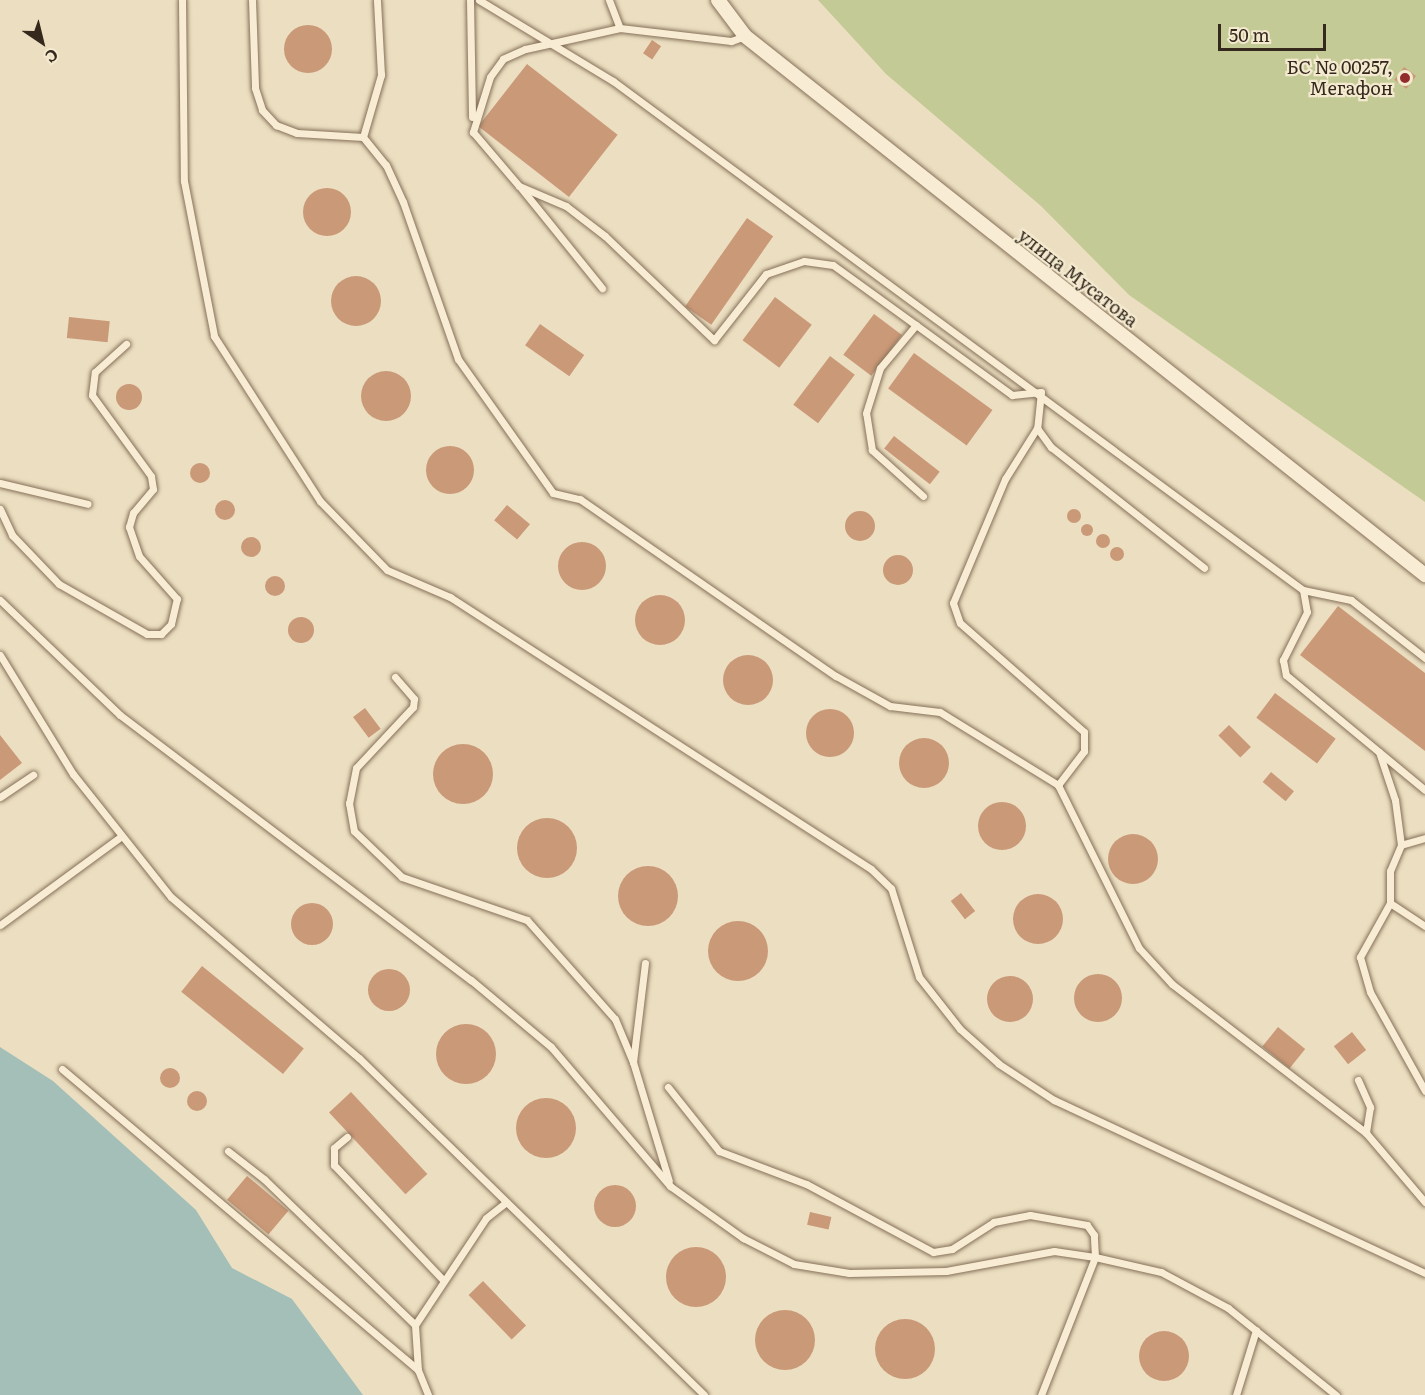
<!DOCTYPE html>
<meta charset="utf-8">
<style>
body{margin:0}
#map{position:relative;width:1425px;height:1395px;overflow:hidden;background:#ecdfc1;font-family:Literata,serif}
div>[style]{position:absolute}
.green>*{inset:0;background:#c4ca95}
.water>*{inset:0;background:#a4bfb7}
.building>*{inset:0;background:#ca9978;transform-origin:0 0}
.round{border-radius:50%}
.roads{filter:drop-shadow(0 0 2px #857059) drop-shadow(0 0 2px #857059)}
.lane>*{height:7px;margin:-3.5px;padding:0 3.5px;transform-origin:3.5px;border-radius:3.5px;background:#f8edd4}
.street>*{height:14px;margin:-7px;padding:0 7px;transform-origin:7px;border-radius:7px;background:#f8edd4}
.dots>*{width:16px;height:16px;translate:-50% -50%;box-sizing:border-box;border:3px solid #f4ead0;border-radius:50%}
span{translate:-50% -50%;white-space:nowrap;text-align:center;line-height:1.15;-webkit-text-stroke:4.5px #f4ead0;paint-order:stroke}
.poi-label{font-size:18px;color:#35291d}
.right{translate:-100% -50%;text-align:right}
.street-label{font-size:18px;color:#35291d}
.north{position:absolute;left:12px;top:12px;width:60px;height:60px;-webkit-text-stroke:4px #f4ead0;paint-order:stroke;rotate:145deg;font-size:16px;font-weight:700;line-height:24px;text-align:center;color:#35291d}
.north::after{content:'';display:block;margin:auto;width:21px;height:27px;background:#35291d;clip-path:polygon(50% 0,100% 100%,50% 72%,0 100%)}
.scale{position:absolute;left:1218px;top:24px;width:108px;height:27px;box-sizing:border-box;border:3px solid #35291d;border-top:0;padding-left:8px;font-size:18px;line-height:21px;white-space:nowrap;color:#35291d;-webkit-text-stroke:4px #f4ead0;paint-order:stroke}
</style>
<div id="map">
<div class="green">
<div style="clip-path:polygon(818px 0,1425px 0,1425px 502px,1129px 295px,1041px 206px,886px 74px)"></div>
</div>
<div class="water">
<div style="clip-path:polygon(0 1047px,53px 1081px,196px 1210px,232px 1268px,292px 1299px,363px 1395px,0 1395px)"></div>
</div>
<div class="building">
<div class="round" style="left:284px;top:25px;width:48px;height:48px"></div>
<div style="left:652px;top:40px;width:11px;height:16px;rotate:34deg"></div>
<div style="left:527px;top:64px;width:115px;height:79px;rotate:38deg"></div>
<div style="left:1404px;top:67px;width:15px;height:16px;rotate:37deg"></div>
<div class="round" style="left:303px;top:188px;width:48px;height:48px"></div>
<div style="left:747px;top:218px;width:32px;height:108px;rotate:35deg"></div>
<div class="round" style="left:331px;top:276px;width:50px;height:50px"></div>
<div style="left:775px;top:297px;width:46px;height:54px;rotate:37deg"></div>
<div style="left:874px;top:314px;width:35px;height:51px;rotate:37deg"></div>
<div style="left:69px;top:317px;width:41px;height:21px;rotate:6deg"></div>
<div style="left:540px;top:324px;width:54px;height:26px;rotate:35deg"></div>
<div style="left:914px;top:353px;width:97px;height:44px;rotate:36deg"></div>
<div style="left:830px;top:356px;width:31px;height:61px;rotate:37deg"></div>
<div class="round" style="left:361px;top:371px;width:50px;height:50px"></div>
<div class="round" style="left:116px;top:384px;width:26px;height:26px"></div>
<div style="left:894px;top:436px;width:58px;height:16px;rotate:38deg"></div>
<div class="round" style="left:426px;top:446px;width:48px;height:48px"></div>
<div class="round" style="left:190px;top:463px;width:20px;height:20px"></div>
<div class="round" style="left:215px;top:500px;width:20px;height:20px"></div>
<div style="left:507px;top:505px;width:30px;height:20px;rotate:40deg"></div>
<div class="round" style="left:1067px;top:509px;width:14px;height:14px"></div>
<div class="round" style="left:845px;top:511px;width:30px;height:30px"></div>
<div class="round" style="left:1081px;top:524px;width:12px;height:12px"></div>
<div class="round" style="left:1096px;top:534px;width:14px;height:14px"></div>
<div class="round" style="left:241px;top:537px;width:20px;height:20px"></div>
<div class="round" style="left:558px;top:542px;width:48px;height:48px"></div>
<div class="round" style="left:1110px;top:547px;width:14px;height:14px"></div>
<div class="round" style="left:883px;top:555px;width:30px;height:30px"></div>
<div class="round" style="left:265px;top:576px;width:20px;height:20px"></div>
<div class="round" style="left:635px;top:595px;width:50px;height:50px"></div>
<div style="clip-path:polygon(1338px 606px,1425px 673px,1425px 751px,1300px 655px)"></div>
<div class="round" style="left:288px;top:617px;width:26px;height:26px"></div>
<div class="round" style="left:723px;top:655px;width:50px;height:50px"></div>
<div style="left:1275px;top:693px;width:76px;height:31px;rotate:37deg"></div>
<div style="left:365px;top:708px;width:26px;height:15px;rotate:53deg"></div>
<div class="round" style="left:806px;top:709px;width:48px;height:48px"></div>
<div style="left:1229px;top:725px;width:31px;height:15px;rotate:45deg"></div>
<div style="clip-path:polygon(0 735px,22px 763px,0 780px)"></div>
<div class="round" style="left:899px;top:738px;width:50px;height:50px"></div>
<div class="round" style="left:433px;top:744px;width:60px;height:60px"></div>
<div style="left:1271px;top:772px;width:30px;height:13px;rotate:40deg"></div>
<div class="round" style="left:978px;top:802px;width:48px;height:48px"></div>
<div class="round" style="left:517px;top:818px;width:60px;height:60px"></div>
<div class="round" style="left:1108px;top:834px;width:50px;height:50px"></div>
<div class="round" style="left:618px;top:866px;width:60px;height:60px"></div>
<div style="left:961px;top:893px;width:23px;height:13px;rotate:52deg"></div>
<div class="round" style="left:1013px;top:894px;width:50px;height:50px"></div>
<div class="round" style="left:291px;top:903px;width:42px;height:42px"></div>
<div class="round" style="left:708px;top:921px;width:60px;height:60px"></div>
<div style="left:202px;top:966px;width:131px;height:33px;rotate:39deg"></div>
<div class="round" style="left:368px;top:969px;width:42px;height:42px"></div>
<div class="round" style="left:1074px;top:974px;width:48px;height:48px"></div>
<div class="round" style="left:987px;top:976px;width:46px;height:46px"></div>
<div class="round" style="left:436px;top:1024px;width:60px;height:60px"></div>
<div style="left:1278px;top:1027px;width:35px;height:25px;rotate:39deg"></div>
<div style="left:1352px;top:1032px;width:23px;height:23px;rotate:52deg"></div>
<div class="round" style="left:160px;top:1068px;width:20px;height:20px"></div>
<div class="round" style="left:187px;top:1091px;width:20px;height:20px"></div>
<div style="left:351px;top:1092px;width:112px;height:30px;rotate:47deg"></div>
<div class="round" style="left:516px;top:1098px;width:60px;height:60px"></div>
<div style="left:247px;top:1176px;width:54px;height:31px;rotate:40deg"></div>
<div class="round" style="left:594px;top:1185px;width:42px;height:42px"></div>
<div style="left:810px;top:1212px;width:22px;height:13px;rotate:13deg"></div>
<div class="round" style="left:666px;top:1247px;width:60px;height:60px"></div>
<div style="left:483px;top:1281px;width:62px;height:20px;rotate:46deg"></div>
<div class="round" style="left:755px;top:1310px;width:60px;height:60px"></div>
<div class="round" style="left:875px;top:1319px;width:60px;height:60px"></div>
<div class="round" style="left:1139px;top:1331px;width:50px;height:50px"></div>
</div>
<div class="roads">
<div class="lane">
<div style="left:182px;top:0;width:181px;rotate:89.4deg"></div>
<div style="left:184px;top:181px;width:158px;rotate:79deg"></div>
<div style="left:214px;top:336px;width:196px;rotate:57.3deg"></div>
<div style="left:320px;top:501px;width:96px;rotate:45.8deg"></div>
<div style="left:387px;top:570px;width:69px;rotate:23.2deg"></div>
<div style="left:450px;top:597px;width:501px;rotate:32.87deg"></div>
<div style="left:871px;top:869px;width:28px;rotate:44deg"></div>
<div style="left:891px;top:888px;width:93px;rotate:72.5deg"></div>
<div style="left:919px;top:977px;width:66px;rotate:51.7deg"></div>
<div style="left:960px;top:1029px;width:52px;rotate:41.9deg"></div>
<div style="left:999px;top:1064px;width:66px;rotate:33.2deg"></div>
<div style="left:1054px;top:1100px;width:409px;rotate:25deg"></div>
<div style="left:252px;top:0;width:88px;rotate:88deg"></div>
<div style="left:255px;top:88px;width:23px;rotate:72deg"></div>
<div style="left:262px;top:110px;width:21px;rotate:47deg"></div>
<div style="left:276px;top:125px;width:22px;rotate:21deg"></div>
<div style="left:297px;top:133px;width:66px;rotate:3.5deg"></div>
<div style="left:470px;top:0;width:117px;rotate:89deg"></div>
<div style="left:479px;top:0;width:157px;rotate:31.2deg"></div>
<div style="left:613px;top:81px;width:857px;rotate:36.42deg"></div>
<div style="left:1303px;top:590px;width:22px;rotate:80deg"></div>
<div style="left:1307px;top:612px;width:54px;rotate:116.6deg"></div>
<div style="left:1283px;top:660px;width:15px;rotate:79deg"></div>
<div style="left:1286px;top:675px;width:180px;rotate:39.6deg"></div>
<div style="left:609px;top:0;width:30px;rotate:69deg"></div>
<div style="left:745px;top:36px;width:15px;rotate:160deg"></div>
<div style="left:731px;top:41px;width:112px;rotate:-173.3deg"></div>
<div style="left:620px;top:28px;width:97px;rotate:167.5deg"></div>
<div style="left:525px;top:49px;width:24px;rotate:156deg"></div>
<div style="left:503px;top:59px;width:22px;rotate:126deg"></div>
<div style="left:490px;top:77px;width:58px;rotate:107.2deg"></div>
<div style="left:473px;top:132px;width:71px;rotate:49.6deg"></div>
<div style="left:519px;top:186px;width:51px;rotate:23.1deg"></div>
<div style="left:566px;top:206px;width:49px;rotate:37.6deg"></div>
<div style="left:605px;top:236px;width:151px;rotate:43.7deg"></div>
<div style="left:714px;top:340px;width:84px;rotate:-51.8deg"></div>
<div style="left:766px;top:274px;width:40px;rotate:-18.9deg"></div>
<div style="left:804px;top:261px;width:29px;rotate:8deg"></div>
<div style="left:833px;top:265px;width:102px;rotate:35.9deg"></div>
<div style="left:363px;top:137px;width:36px;rotate:51deg"></div>
<div style="left:386px;top:165px;width:41px;rotate:65.3deg"></div>
<div style="left:403px;top:202px;width:166px;rotate:70.7deg"></div>
<div style="left:458px;top:359px;width:164px;rotate:54.7deg"></div>
<div style="left:553px;top:493px;width:28px;rotate:13deg"></div>
<div style="left:580px;top:499px;width:311px;rotate:34.7deg"></div>
<div style="left:836px;top:676px;width:62px;rotate:29.1deg"></div>
<div style="left:890px;top:706px;width:50px;rotate:6.8deg"></div>
<div style="left:940px;top:712px;width:139px;rotate:31.7deg"></div>
<div style="left:1058px;top:785px;width:182px;rotate:63.6deg"></div>
<div style="left:1139px;top:948px;width:49px;rotate:47.5deg"></div>
<div style="left:1172px;top:984px;width:245px;rotate:37.5deg"></div>
<div style="left:1366px;top:1133px;width:91px;rotate:49.5deg"></div>
<div style="left:363px;top:137px;width:65px;rotate:-73.8deg"></div>
<div style="left:381px;top:75px;width:75px;rotate:-93.1deg"></div>
<div style="left:521px;top:188px;width:129px;rotate:51deg"></div>
<div style="left:1037px;top:428px;width:60px;rotate:122.1deg"></div>
<div style="left:1005px;top:479px;width:134px;rotate:112.8deg"></div>
<div style="left:953px;top:603px;width:21px;rotate:71deg"></div>
<div style="left:960px;top:623px;width:165px;rotate:41.3deg"></div>
<div style="left:1084px;top:732px;width:19px;rotate:90deg"></div>
<div style="left:1084px;top:751px;width:43px;rotate:127.4deg"></div>
<div style="left:0;top:483px;width:90px;rotate:13.4deg"></div>
<div style="left:923px;top:496px;width:69px;rotate:-138deg"></div>
<div style="left:872px;top:450px;width:37px;rotate:-99deg"></div>
<div style="left:866px;top:413px;width:47px;rotate:-72.7deg"></div>
<div style="left:880px;top:368px;width:56px;rotate:-50.1deg"></div>
<div style="left:916px;top:325px;width:119px;rotate:36.1deg"></div>
<div style="left:1012px;top:395px;width:29px;rotate:-6deg"></div>
<div style="left:1041px;top:392px;width:36px;rotate:96deg"></div>
<div style="left:1037px;top:428px;width:24px;rotate:54deg"></div>
<div style="left:1051px;top:447px;width:195px;rotate:38.3deg"></div>
<div style="left:0;top:509px;width:29px;rotate:65deg"></div>
<div style="left:12px;top:535px;width:68px;rotate:46.2deg"></div>
<div style="left:59px;top:584px;width:101px;rotate:29.6deg"></div>
<div style="left:147px;top:634px;width:14px"></div>
<div style="left:161px;top:634px;width:14px;rotate:-45deg"></div>
<div style="left:171px;top:624px;width:26px;rotate:-77deg"></div>
<div style="left:177px;top:599px;width:57px;rotate:-131.5deg"></div>
<div style="left:139px;top:556px;width:31px;rotate:-109deg"></div>
<div style="left:129px;top:527px;width:15px;rotate:-74deg"></div>
<div style="left:133px;top:513px;width:31px;rotate:-50deg"></div>
<div style="left:153px;top:489px;width:13px;rotate:-99deg"></div>
<div style="left:151px;top:476px;width:100px;rotate:-126.1deg"></div>
<div style="left:92px;top:395px;width:23px;rotate:-83deg"></div>
<div style="left:95px;top:372px;width:42px;rotate:-42.1deg"></div>
<div style="left:1303px;top:590px;width:49px;rotate:11.8deg"></div>
<div style="left:1351px;top:600px;width:94px;rotate:38.1deg"></div>
<div style="left:0;top:600px;width:166px;rotate:43.8deg"></div>
<div style="left:120px;top:715px;width:440px;rotate:37.1deg"></div>
<div style="left:471px;top:980px;width:104px;rotate:39.9deg"></div>
<div style="left:551px;top:1047px;width:183px;rotate:49.4deg"></div>
<div style="left:670px;top:1186px;width:90px;rotate:35.5deg"></div>
<div style="left:743px;top:1238px;width:57px;rotate:27deg"></div>
<div style="left:794px;top:1264px;width:56px;rotate:9.3deg"></div>
<div style="left:849px;top:1273px;width:97px;rotate:-1.2deg"></div>
<div style="left:946px;top:1271px;width:110px;rotate:-10.5deg"></div>
<div style="left:1054px;top:1251px;width:41px;rotate:8.3deg"></div>
<div style="left:1095px;top:1257px;width:22px;rotate:-93deg"></div>
<div style="left:1094px;top:1235px;width:12px;rotate:-125deg"></div>
<div style="left:1087px;top:1225px;width:58px;rotate:-170deg"></div>
<div style="left:1030px;top:1215px;width:37px;rotate:169deg"></div>
<div style="left:994px;top:1222px;width:50px;rotate:147.3deg"></div>
<div style="left:952px;top:1249px;width:19px;rotate:171deg"></div>
<div style="left:933px;top:1252px;width:144px;rotate:-151.8deg"></div>
<div style="left:806px;top:1184px;width:93px;rotate:-159.2deg"></div>
<div style="left:719px;top:1151px;width:82px;rotate:-128.6deg"></div>
<div style="left:0;top:655px;width:140px;rotate:58.5deg"></div>
<div style="left:73px;top:774px;width:157px;rotate:51.5deg"></div>
<div style="left:171px;top:897px;width:248px;rotate:40.6deg"></div>
<div style="left:359px;top:1058px;width:482px;rotate:44.3deg"></div>
<div style="left:395px;top:677px;width:29px;rotate:49deg"></div>
<div style="left:414px;top:699px;width:8px;rotate:97deg"></div>
<div style="left:413px;top:707px;width:83px;rotate:133.1deg"></div>
<div style="left:356px;top:768px;width:36px;rotate:101deg"></div>
<div style="left:349px;top:803px;width:28px;rotate:80deg"></div>
<div style="left:354px;top:831px;width:66px;rotate:43.8deg"></div>
<div style="left:402px;top:877px;width:132px;rotate:19deg"></div>
<div style="left:527px;top:920px;width:132px;rotate:48.4deg"></div>
<div style="left:615px;top:1019px;width:47px;rotate:67.3deg"></div>
<div style="left:1379px;top:752px;width:51px;rotate:71.6deg"></div>
<div style="left:1395px;top:800px;width:45px;rotate:82.4deg"></div>
<div style="left:0;top:797px;width:40px;rotate:-34deg"></div>
<div style="left:1425px;top:838px;width:25px;rotate:164deg"></div>
<div style="left:1401px;top:845px;width:28px;rotate:113deg"></div>
<div style="left:1390px;top:871px;width:32px;rotate:90deg"></div>
<div style="left:1390px;top:903px;width:62px;rotate:119.1deg"></div>
<div style="left:1360px;top:957px;width:36px;rotate:74deg"></div>
<div style="left:1370px;top:992px;width:113px;rotate:60.9deg"></div>
<div style="left:1390px;top:903px;width:42px;rotate:33.3deg"></div>
<div style="left:0;top:925px;width:147px;rotate:-36.2deg"></div>
<div style="left:645px;top:963px;width:100px;rotate:96.9deg"></div>
<div style="left:633px;top:1062px;width:124px;rotate:73.2deg"></div>
<div style="left:62px;top:1069px;width:466px;rotate:40.2deg"></div>
<div style="left:1358px;top:1080px;width:30px;rotate:66deg"></div>
<div style="left:1370px;top:1107px;width:26px;rotate:99deg"></div>
<div style="left:347px;top:1137px;width:17px;rotate:140deg"></div>
<div style="left:334px;top:1148px;width:17px;rotate:90deg"></div>
<div style="left:334px;top:1165px;width:158px;rotate:46.5deg"></div>
<div style="left:228px;top:1151px;width:46px;rotate:37.9deg"></div>
<div style="left:264px;top:1179px;width:210px;rotate:44deg"></div>
<div style="left:415px;top:1325px;width:128px;rotate:-56.4deg"></div>
<div style="left:486px;top:1218px;width:23px;rotate:-38deg"></div>
<div style="left:415px;top:1325px;width:45px;rotate:86.2deg"></div>
<div style="left:418px;top:1370px;width:27px;rotate:68deg"></div>
<div style="left:1041px;top:1395px;width:148px;rotate:-68.6deg"></div>
<div style="left:1095px;top:1257px;width:68px;rotate:12.8deg"></div>
<div style="left:1161px;top:1272px;width:76px;rotate:28.2deg"></div>
<div style="left:1228px;top:1308px;width:139px;rotate:38.9deg"></div>
<div style="left:1236px;top:1395px;width:68px;rotate:-72.9deg"></div>
</div>
<div class="street">
<div style="left:718px;top:0;width:45px;rotate:53.1deg"></div>
<div style="left:745px;top:36px;width:868px;rotate:38.4deg"></div>
</div>
</div>
<div class="dots">
<div style="left:1405px;top:78px;background:#922b2c"></div>
</div>
<div class="poi-label">
<span class="right" style="left:1393px;top:78px">БС № 00257,<br>Мегафон</span>
</div>
<div class="street-label">
<span style="left:1078px;top:278px;rotate:38deg">улица Мусатова</span>
</div>
<div class="north">С</div>
<div class="scale">50 m</div>
</div>
